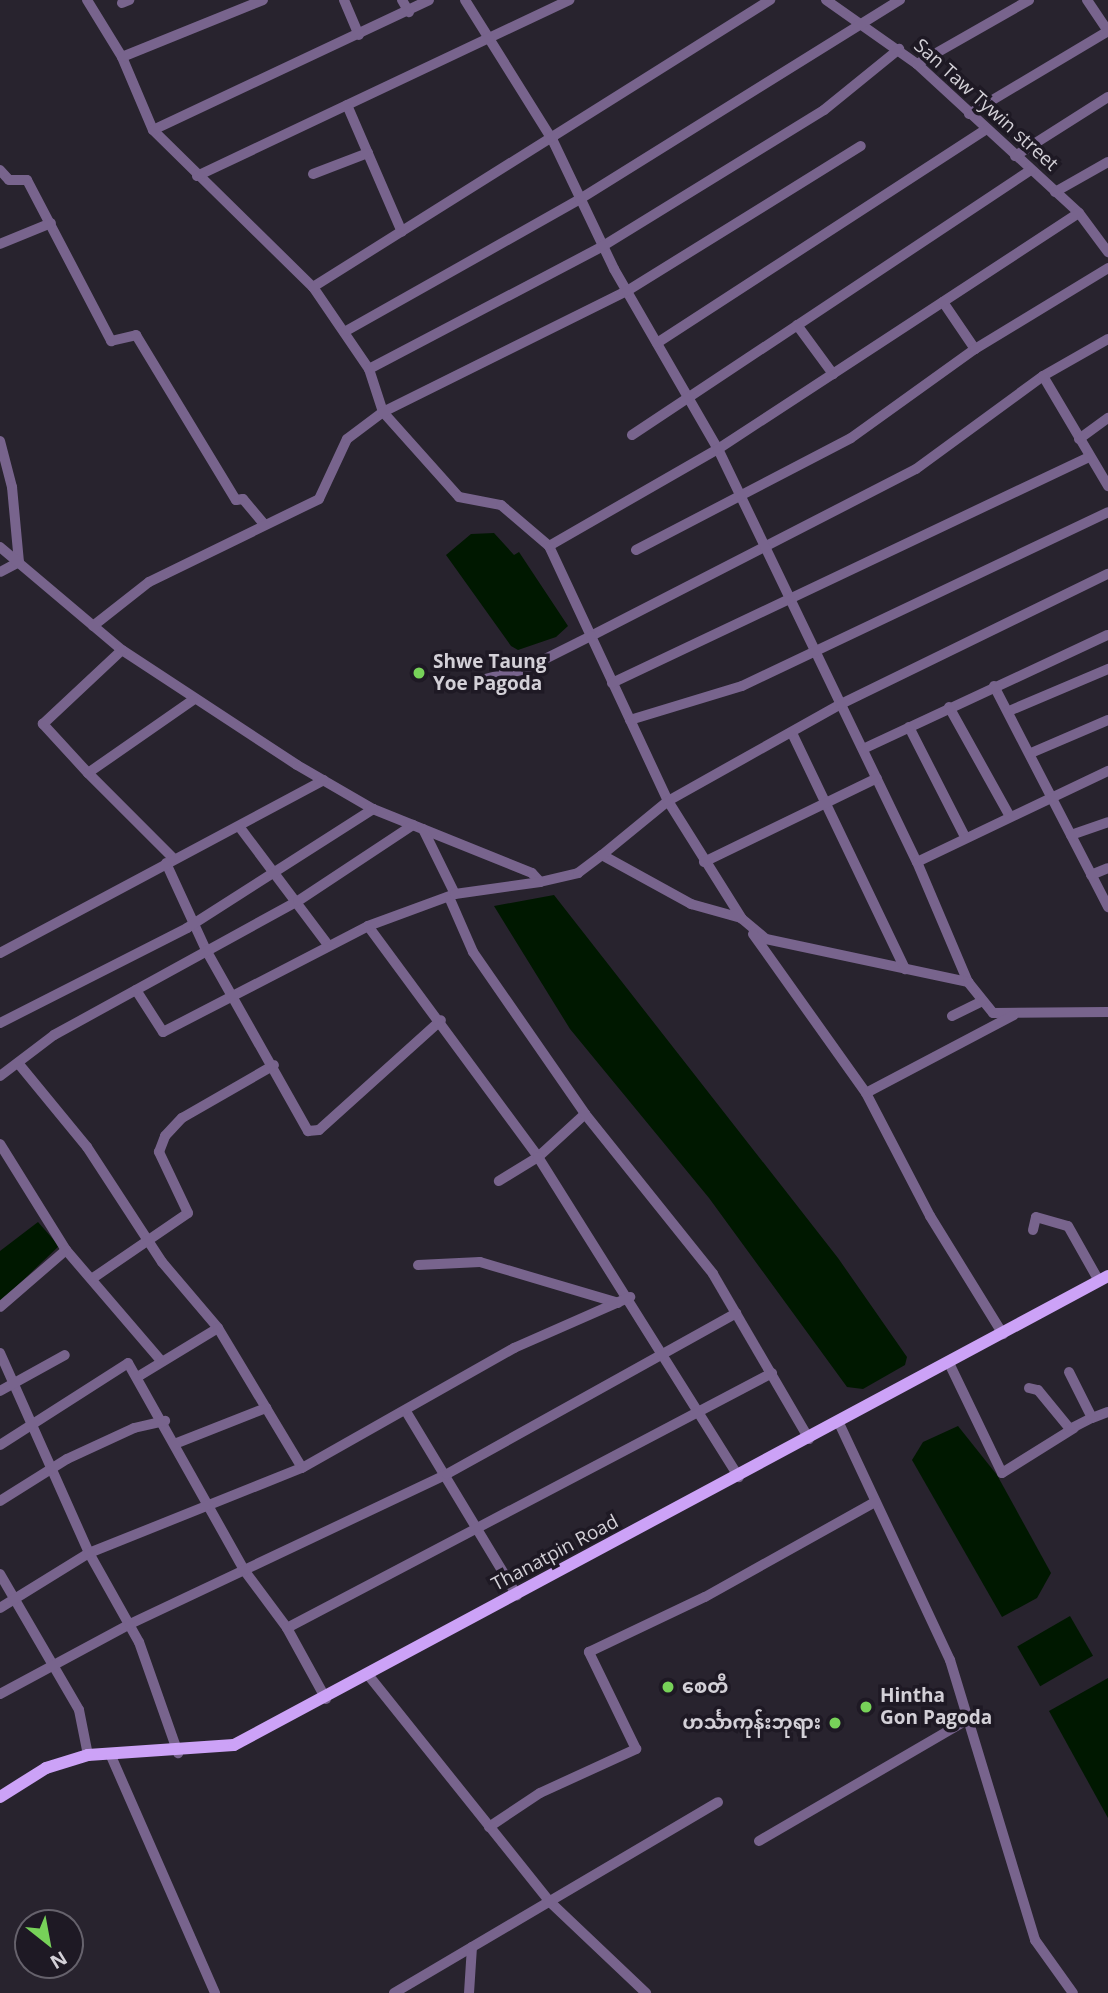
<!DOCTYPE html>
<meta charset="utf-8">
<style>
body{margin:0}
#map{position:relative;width:1108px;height:1993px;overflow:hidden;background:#28232e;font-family:"Open Sans","Noto Sans Myanmar",sans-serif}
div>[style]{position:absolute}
.water>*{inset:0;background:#001800;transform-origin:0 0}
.minor>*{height:10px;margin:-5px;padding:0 5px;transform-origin:5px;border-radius:5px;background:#78648d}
.major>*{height:12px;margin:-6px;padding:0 6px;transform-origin:6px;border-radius:6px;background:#cca2f7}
.dots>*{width:19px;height:19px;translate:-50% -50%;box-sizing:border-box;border:4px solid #1e1924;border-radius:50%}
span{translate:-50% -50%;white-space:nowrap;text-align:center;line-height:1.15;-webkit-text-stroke:7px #1e1924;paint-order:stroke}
.street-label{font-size:19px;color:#d3d0d7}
.poi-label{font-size:19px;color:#d3d0d7;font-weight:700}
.left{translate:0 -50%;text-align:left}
.right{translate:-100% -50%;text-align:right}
.north{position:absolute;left:14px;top:1909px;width:70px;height:70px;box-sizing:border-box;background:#1e1924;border:2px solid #66626c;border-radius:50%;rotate:149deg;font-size:19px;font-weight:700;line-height:28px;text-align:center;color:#d3d0d7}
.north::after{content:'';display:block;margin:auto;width:24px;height:32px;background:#77d259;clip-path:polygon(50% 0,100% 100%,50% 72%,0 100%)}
</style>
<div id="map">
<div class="water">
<div style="clip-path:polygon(494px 533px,514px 555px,519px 552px,568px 626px,556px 637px,518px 650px,511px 646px,446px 555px,471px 534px)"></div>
<div style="clip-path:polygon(554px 895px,838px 1258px,907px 1357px,905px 1365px,863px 1389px,847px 1387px,709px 1198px,570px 1029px,494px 906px)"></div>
<div style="clip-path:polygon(38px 1222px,59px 1246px,0 1302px,0 1251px)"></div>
<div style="clip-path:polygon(958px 1426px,997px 1475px,1051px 1573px,1037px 1598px,1002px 1617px,912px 1460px,923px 1442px)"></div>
<div style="left:1070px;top:1616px;width:46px;height:61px;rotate:60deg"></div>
<div style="clip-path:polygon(1108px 1678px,1108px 1818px,1049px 1711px)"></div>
</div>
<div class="minor">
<div style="left:87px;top:0;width:67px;rotate:58.4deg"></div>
<div style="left:122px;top:57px;width:79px;rotate:67deg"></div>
<div style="left:153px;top:130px;width:224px;rotate:44.5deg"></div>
<div style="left:313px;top:287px;width:99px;rotate:55.7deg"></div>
<div style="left:369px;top:369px;width:45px;rotate:72deg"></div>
<div style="left:383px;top:412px;width:114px;rotate:48.2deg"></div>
<div style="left:459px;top:497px;width:43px;rotate:10.8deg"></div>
<div style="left:501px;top:505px;width:63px;rotate:40.5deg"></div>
<div style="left:549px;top:546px;width:99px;rotate:65deg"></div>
<div style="left:591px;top:636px;width:365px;rotate:-27.2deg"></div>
<div style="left:916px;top:469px;width:157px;rotate:-36.2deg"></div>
<div style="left:1043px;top:376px;width:75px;rotate:-29.6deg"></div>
<div style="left:344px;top:0;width:38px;rotate:67deg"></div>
<div style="left:402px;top:0;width:14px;rotate:60deg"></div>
<div style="left:465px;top:0;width:166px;rotate:58deg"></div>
<div style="left:553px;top:141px;width:142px;rotate:64.5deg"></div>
<div style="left:614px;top:269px;width:208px;rotate:60deg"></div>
<div style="left:718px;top:449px;width:458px;rotate:64.3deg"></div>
<div style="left:917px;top:862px;width:130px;rotate:67deg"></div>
<div style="left:826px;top:0;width:111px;rotate:35.1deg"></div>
<div style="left:917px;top:64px;width:220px;rotate:42.6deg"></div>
<div style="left:1079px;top:213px;width:49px;rotate:53.4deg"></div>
<div style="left:1087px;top:0;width:37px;rotate:56deg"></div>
<div style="left:122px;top:3px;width:8px;rotate:-23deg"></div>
<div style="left:122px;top:57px;width:152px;rotate:-22deg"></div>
<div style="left:917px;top:64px;width:129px;rotate:-29.7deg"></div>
<div style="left:347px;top:105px;width:138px;rotate:66.6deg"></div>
<div style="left:969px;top:114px;width:162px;rotate:-30.8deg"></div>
<div style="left:153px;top:130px;width:305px;rotate:-25.2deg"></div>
<div style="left:1015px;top:156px;width:110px;rotate:-32.4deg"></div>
<div style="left:0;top:170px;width:13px;rotate:48deg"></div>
<div style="left:9px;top:180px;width:18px"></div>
<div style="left:27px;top:180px;width:182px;rotate:62.4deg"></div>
<div style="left:111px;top:341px;width:26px;rotate:-13deg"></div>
<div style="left:136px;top:335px;width:193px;rotate:58.8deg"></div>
<div style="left:236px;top:500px;width:7px;rotate:-8deg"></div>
<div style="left:243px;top:499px;width:33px;rotate:50deg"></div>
<div style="left:313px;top:174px;width:59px;rotate:-20.9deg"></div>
<div style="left:197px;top:176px;width:412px;rotate:-25.3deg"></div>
<div style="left:1055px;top:192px;width:61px;rotate:-29.5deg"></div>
<div style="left:0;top:244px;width:55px;rotate:-22.4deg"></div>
<div style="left:313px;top:287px;width:540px;rotate:-32.13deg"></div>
<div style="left:943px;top:302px;width:57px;rotate:55.8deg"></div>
<div style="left:797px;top:325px;width:61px;rotate:53.7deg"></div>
<div style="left:346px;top:331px;width:269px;rotate:-29.4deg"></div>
<div style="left:580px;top:199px;width:377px;rotate:-31.9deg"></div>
<div style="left:657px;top:343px;width:392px;rotate:-33deg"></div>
<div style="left:369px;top:369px;width:264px;rotate:-27.7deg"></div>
<div style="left:603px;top:246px;width:259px;rotate:-31.6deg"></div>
<div style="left:824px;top:110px;width:97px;rotate:-39.1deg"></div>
<div style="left:1043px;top:376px;width:128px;rotate:59.4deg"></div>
<div style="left:632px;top:435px;width:479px;rotate:-33.6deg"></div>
<div style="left:1079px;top:439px;width:36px;rotate:-36deg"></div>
<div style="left:0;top:441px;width:48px;rotate:75.4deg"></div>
<div style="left:12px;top:487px;width:75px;rotate:84.7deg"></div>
<div style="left:19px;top:562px;width:21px;rotate:152deg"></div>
<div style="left:549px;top:546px;width:195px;rotate:-29.9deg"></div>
<div style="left:718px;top:449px;width:431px;rotate:-33.2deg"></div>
<div style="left:0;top:547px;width:160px;rotate:40.2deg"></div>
<div style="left:122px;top:650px;width:209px;rotate:33.3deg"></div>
<div style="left:297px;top:765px;width:88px;rotate:30.1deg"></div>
<div style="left:373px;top:809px;width:171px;rotate:21.9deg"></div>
<div style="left:532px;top:873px;width:12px;rotate:48deg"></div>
<div style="left:540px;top:882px;width:39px;rotate:-13deg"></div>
<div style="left:578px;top:873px;width:30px;rotate:-37deg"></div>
<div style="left:602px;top:855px;width:102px;rotate:28.8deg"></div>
<div style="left:691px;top:904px;width:52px;rotate:15.6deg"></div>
<div style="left:741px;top:918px;width:33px;rotate:40deg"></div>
<div style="left:766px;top:939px;width:207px;rotate:12deg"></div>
<div style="left:968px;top:982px;width:40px;rotate:51deg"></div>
<div style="left:993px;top:1013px;width:115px;rotate:-0.5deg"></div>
<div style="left:636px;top:550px;width:242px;rotate:-27.5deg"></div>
<div style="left:851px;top:438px;width:153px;rotate:-35.7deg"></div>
<div style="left:975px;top:349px;width:156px;rotate:-31.3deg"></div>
<div style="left:93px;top:626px;width:71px;rotate:-38.2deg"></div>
<div style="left:149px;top:582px;width:189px;rotate:-26deg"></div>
<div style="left:319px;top:499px;width:66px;rotate:-65deg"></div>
<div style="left:347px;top:439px;width:45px;rotate:-36.9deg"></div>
<div style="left:383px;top:412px;width:272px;rotate:-26.4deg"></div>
<div style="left:627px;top:291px;width:275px;rotate:-31.8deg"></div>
<div style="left:485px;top:679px;width:41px;rotate:-14deg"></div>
<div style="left:525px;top:669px;width:74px;rotate:-26.6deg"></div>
<div style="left:591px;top:636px;width:182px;rotate:65deg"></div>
<div style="left:668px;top:801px;width:139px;rotate:57.9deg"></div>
<div style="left:612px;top:683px;width:528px;rotate:-25.35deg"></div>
<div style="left:994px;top:686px;width:249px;rotate:62.7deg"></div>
<div style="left:949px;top:707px;width:124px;rotate:60.9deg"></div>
<div style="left:1009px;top:711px;width:108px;rotate:-23deg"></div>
<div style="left:630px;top:720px;width:117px;rotate:-16.9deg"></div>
<div style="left:742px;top:686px;width:405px;rotate:-25.4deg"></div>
<div style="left:909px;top:727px;width:123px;rotate:63deg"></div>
<div style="left:792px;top:733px;width:262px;rotate:64.4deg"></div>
<div style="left:863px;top:749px;width:270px;rotate:-25deg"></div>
<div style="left:1031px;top:753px;width:84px;rotate:-23.2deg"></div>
<div style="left:88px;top:773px;width:67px;rotate:-132.6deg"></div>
<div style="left:43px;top:724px;width:108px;rotate:-43.1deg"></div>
<div style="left:241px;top:829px;width:146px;rotate:53.1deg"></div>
<div style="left:423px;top:829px;width:72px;rotate:63.8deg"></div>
<div style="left:1071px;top:835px;width:39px;rotate:-19deg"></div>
<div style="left:602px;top:855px;width:85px;rotate:-39.3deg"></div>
<div style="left:668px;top:801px;width:198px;rotate:-29.3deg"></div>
<div style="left:841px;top:704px;width:297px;rotate:-26deg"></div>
<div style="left:173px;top:858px;width:120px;rotate:-135deg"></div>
<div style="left:88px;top:773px;width:128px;rotate:-34.8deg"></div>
<div style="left:704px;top:862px;width:192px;rotate:-25.9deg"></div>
<div style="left:917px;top:862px;width:212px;rotate:-25.5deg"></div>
<div style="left:166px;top:863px;width:96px;rotate:65.3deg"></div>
<div style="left:206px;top:950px;width:208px;rotate:60.6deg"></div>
<div style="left:308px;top:1131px;width:11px;rotate:-5deg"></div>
<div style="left:319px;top:1130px;width:164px;rotate:-42deg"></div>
<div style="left:1091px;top:875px;width:18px;rotate:-22deg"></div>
<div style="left:449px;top:897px;width:60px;rotate:66.4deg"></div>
<div style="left:473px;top:952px;width:197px;rotate:55.3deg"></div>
<div style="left:585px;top:1114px;width:64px;rotate:137.5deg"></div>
<div style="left:538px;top:1157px;width:46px;rotate:148.4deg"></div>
<div style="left:368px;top:926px;width:287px;rotate:53.6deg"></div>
<div style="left:538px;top:1157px;width:378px;rotate:57.9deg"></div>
<div style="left:753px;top:934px;width:195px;rotate:54.6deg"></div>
<div style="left:866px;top:1093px;width:139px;rotate:62.5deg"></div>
<div style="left:930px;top:1216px;width:139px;rotate:58.3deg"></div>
<div style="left:0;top:953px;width:367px;rotate:-28.1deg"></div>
<div style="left:136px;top:990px;width:50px;rotate:57.3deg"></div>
<div style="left:163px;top:1032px;width:231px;rotate:-27.3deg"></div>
<div style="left:368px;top:926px;width:93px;rotate:-20.2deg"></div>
<div style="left:455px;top:894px;width:86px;rotate:-8deg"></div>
<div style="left:952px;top:1016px;width:34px;rotate:-26deg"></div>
<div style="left:0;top:1023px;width:210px;rotate:-26.9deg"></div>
<div style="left:187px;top:928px;width:221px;rotate:-32.6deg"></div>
<div style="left:18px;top:1063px;width:109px;rotate:50.6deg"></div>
<div style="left:87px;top:1147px;width:137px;rotate:56.9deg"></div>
<div style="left:162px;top:1262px;width:87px;rotate:49.7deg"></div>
<div style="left:0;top:1076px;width:68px;rotate:-37.2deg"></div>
<div style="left:54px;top:1035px;width:278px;rotate:-28.8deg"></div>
<div style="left:298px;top:901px;width:138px;rotate:-33.5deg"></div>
<div style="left:866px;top:1093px;width:167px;rotate:-27.8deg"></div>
<div style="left:585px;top:1114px;width:205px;rotate:51.3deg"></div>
<div style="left:713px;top:1274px;width:191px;rotate:59.8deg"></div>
<div style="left:0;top:1144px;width:125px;rotate:58.1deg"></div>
<div style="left:66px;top:1250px;width:87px;rotate:139.2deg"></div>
<div style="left:1033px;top:1230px;width:13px;rotate:-77deg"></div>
<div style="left:1036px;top:1217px;width:33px;rotate:16deg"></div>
<div style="left:1068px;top:1226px;width:63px;rotate:60.6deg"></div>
<div style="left:66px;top:1250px;width:146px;rotate:49.4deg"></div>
<div style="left:418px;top:1265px;width:62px;rotate:-2.8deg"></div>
<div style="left:480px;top:1262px;width:144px;rotate:16.5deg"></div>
<div style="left:93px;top:1278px;width:115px;rotate:-34.4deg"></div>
<div style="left:188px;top:1213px;width:68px;rotate:-115.4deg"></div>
<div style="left:159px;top:1152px;width:17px;rotate:-69deg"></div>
<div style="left:165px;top:1136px;width:25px;rotate:-47deg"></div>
<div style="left:182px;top:1118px;width:106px;rotate:-29.9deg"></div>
<div style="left:0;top:1353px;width:219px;rotate:66deg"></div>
<div style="left:89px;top:1553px;width:102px;rotate:60.7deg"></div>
<div style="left:139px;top:1642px;width:118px;rotate:70.6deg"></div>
<div style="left:949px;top:1363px;width:122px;rotate:64.3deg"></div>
<div style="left:1002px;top:1473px;width:85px;rotate:-32deg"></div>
<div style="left:1069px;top:1372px;width:51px;rotate:63.4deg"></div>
<div style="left:1092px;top:1418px;width:17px;rotate:-21deg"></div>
<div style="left:139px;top:1376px;width:92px;rotate:-31.3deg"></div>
<div style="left:218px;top:1328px;width:163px;rotate:59deg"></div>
<div style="left:1029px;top:1388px;width:9px;rotate:13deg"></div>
<div style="left:1038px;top:1390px;width:50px;rotate:50.6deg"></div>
<div style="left:1070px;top:1429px;width:25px;rotate:-27deg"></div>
<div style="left:0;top:1391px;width:74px;rotate:-29deg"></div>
<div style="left:407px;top:1413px;width:213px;rotate:58.9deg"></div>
<div style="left:839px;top:1423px;width:262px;rotate:64.9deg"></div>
<div style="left:950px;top:1660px;width:293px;rotate:73.1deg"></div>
<div style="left:1035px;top:1940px;width:65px;rotate:54.4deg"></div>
<div style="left:177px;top:1443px;width:96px;rotate:-21.5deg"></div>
<div style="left:0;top:1445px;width:152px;rotate:-32.6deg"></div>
<div style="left:128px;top:1363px;width:237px;rotate:60.7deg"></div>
<div style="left:244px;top:1570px;width:72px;rotate:53.4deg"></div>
<div style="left:287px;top:1628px;width:81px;rotate:61.2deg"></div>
<div style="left:0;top:1501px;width:79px;rotate:-32.1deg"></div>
<div style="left:67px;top:1459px;width:74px;rotate:-24.8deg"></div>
<div style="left:134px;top:1428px;width:32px;rotate:-13deg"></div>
<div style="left:0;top:1574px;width:157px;rotate:59.8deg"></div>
<div style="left:79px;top:1710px;width:46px;rotate:78.7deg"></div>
<div style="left:0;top:1608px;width:105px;rotate:-31.7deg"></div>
<div style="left:89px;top:1553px;width:229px;rotate:-21.8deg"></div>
<div style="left:302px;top:1468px;width:244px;rotate:-29.5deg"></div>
<div style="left:514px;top:1348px;width:127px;rotate:-23.7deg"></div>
<div style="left:287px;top:1628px;width:548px;rotate:-27.73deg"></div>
<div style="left:369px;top:1676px;width:288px;rotate:51.3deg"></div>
<div style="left:549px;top:1901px;width:134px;rotate:43.5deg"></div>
<div style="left:0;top:1694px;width:148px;rotate:-28.3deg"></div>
<div style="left:130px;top:1624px;width:351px;rotate:-25.3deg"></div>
<div style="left:447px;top:1474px;width:331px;rotate:-29.1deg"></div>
<div style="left:111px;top:1756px;width:259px;rotate:66.3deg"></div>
<div style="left:489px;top:1827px;width:61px;rotate:-33.7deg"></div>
<div style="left:540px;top:1793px;width:106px;rotate:-24.6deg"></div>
<div style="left:636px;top:1749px;width:108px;rotate:-115.9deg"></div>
<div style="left:589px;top:1652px;width:128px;rotate:-25.4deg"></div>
<div style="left:705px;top:1597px;width:195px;rotate:-29.2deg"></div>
<div style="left:759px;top:1841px;width:244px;rotate:-30.2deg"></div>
<div style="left:394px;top:1993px;width:376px;rotate:-30.5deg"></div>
<div style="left:469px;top:1993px;width:46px;rotate:-86.3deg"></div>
</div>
<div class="major">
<div style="left:0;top:1797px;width:54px;rotate:-32.2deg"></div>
<div style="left:46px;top:1768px;width:44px;rotate:-17.2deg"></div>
<div style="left:88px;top:1755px;width:146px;rotate:-3.9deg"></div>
<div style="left:234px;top:1745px;width:992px;rotate:-28.22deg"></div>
</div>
<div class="dots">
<div style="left:419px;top:673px;background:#77d259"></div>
<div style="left:668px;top:1687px;background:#77d259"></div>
<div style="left:866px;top:1707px;background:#77d259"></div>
<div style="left:835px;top:1723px;background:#77d259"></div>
</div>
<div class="street-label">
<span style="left:986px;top:105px;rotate:42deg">San Taw Tywin street</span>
<span style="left:555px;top:1553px;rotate:-28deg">Thanatpin Road</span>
</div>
<div class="poi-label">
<span class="left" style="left:433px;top:673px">Shwe Taung<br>Yoe Pagoda</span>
<span class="left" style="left:682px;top:1687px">စေတီ</span>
<span class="left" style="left:880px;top:1707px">Hintha<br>Gon Pagoda</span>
<span class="right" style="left:821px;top:1723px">ဟင်္သာကုန်းဘုရား</span>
</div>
<div class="north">N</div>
</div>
